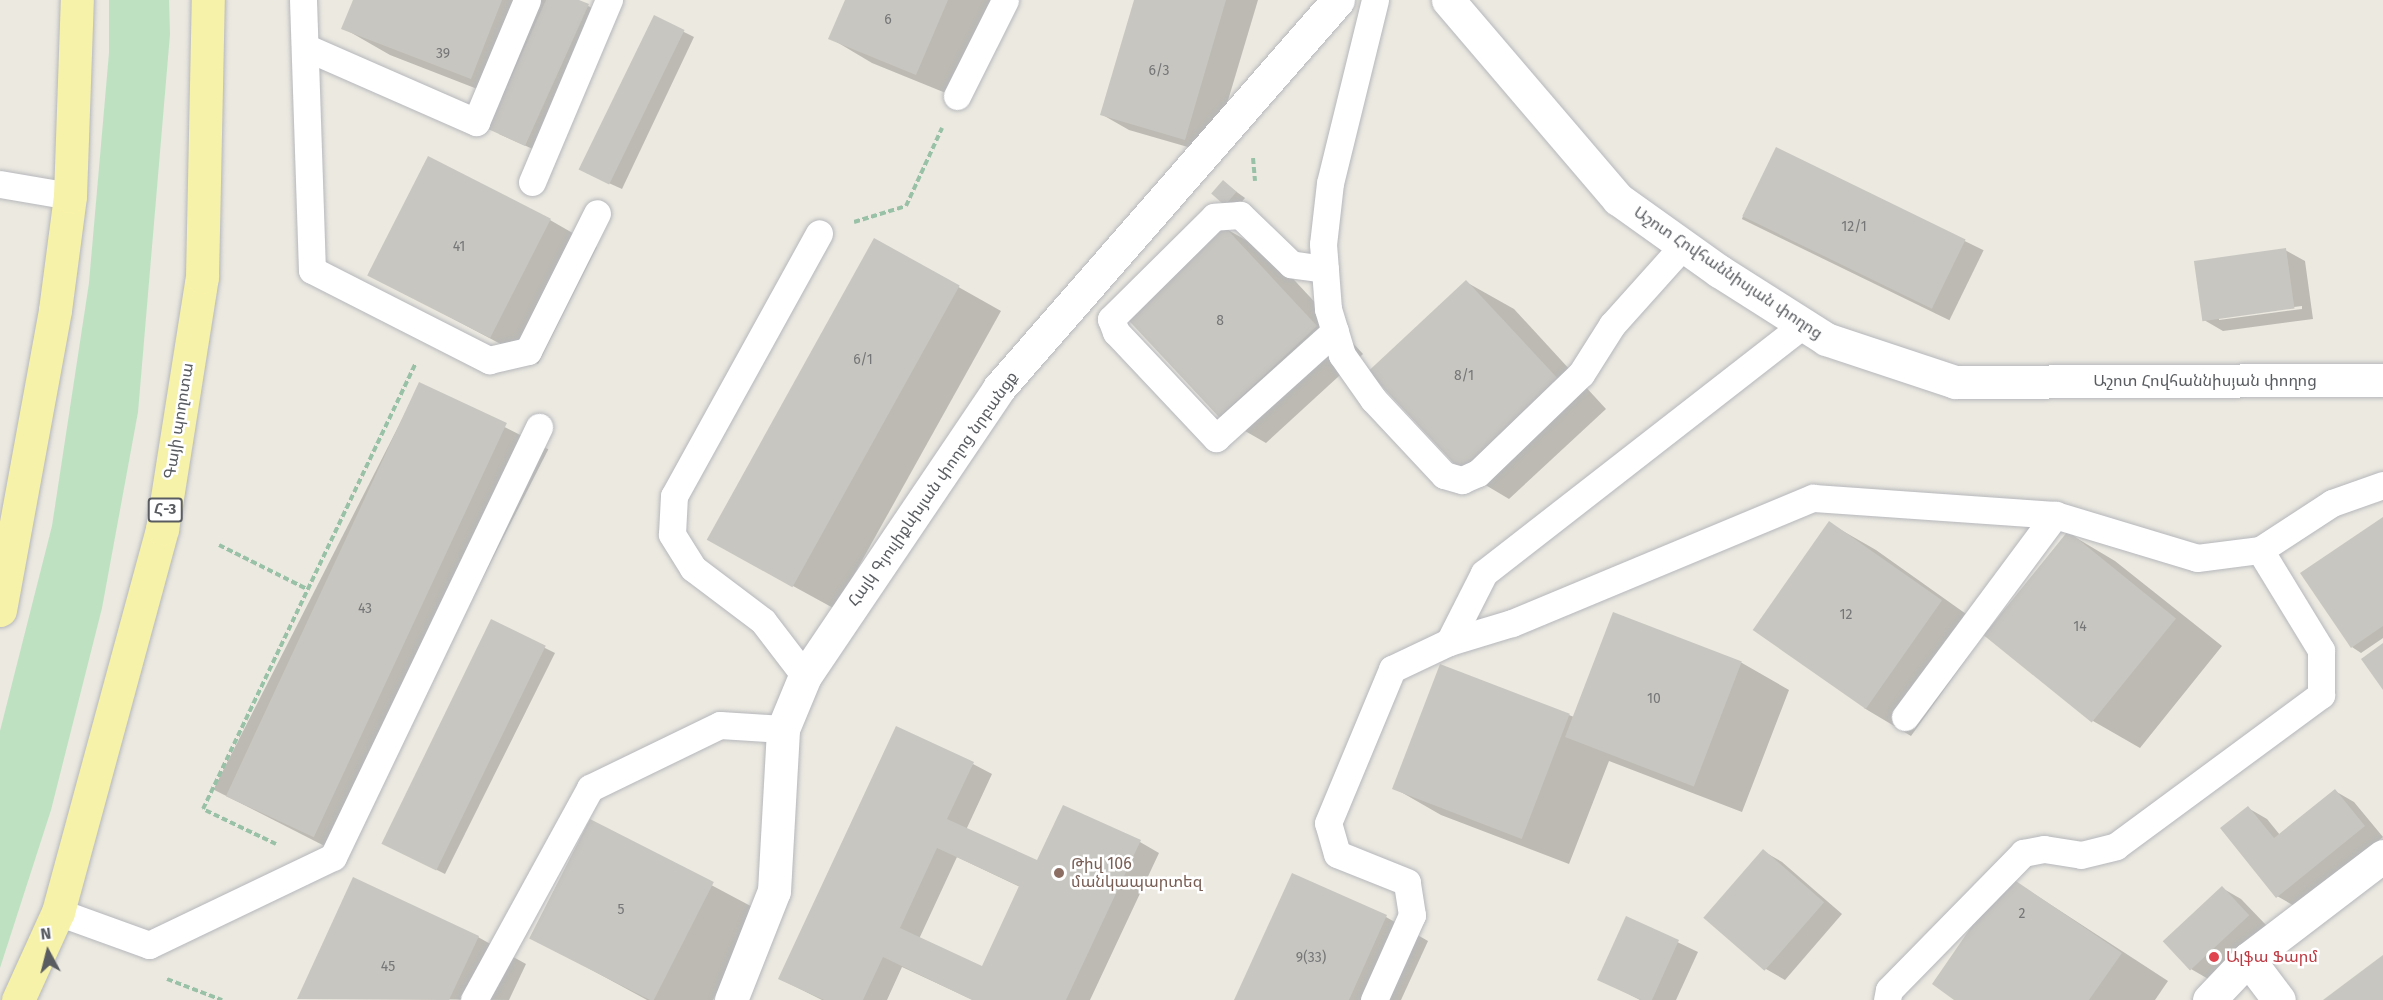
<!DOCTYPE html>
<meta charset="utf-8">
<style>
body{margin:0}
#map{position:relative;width:2383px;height:1000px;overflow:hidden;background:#ebe9e0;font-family:"Fira Sans","Noto Sans Armenian",sans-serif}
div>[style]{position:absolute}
.green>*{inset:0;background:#bee1c2}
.shadow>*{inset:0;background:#0003;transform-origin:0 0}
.building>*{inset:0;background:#c8c6c0;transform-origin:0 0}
.path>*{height:4px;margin-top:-2px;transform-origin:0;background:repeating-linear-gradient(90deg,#99c1a7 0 6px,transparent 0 9px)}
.roads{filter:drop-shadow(0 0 2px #b6b7bc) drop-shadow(0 0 2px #b6b7bc)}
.service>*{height:27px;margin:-13.5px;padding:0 13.5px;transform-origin:13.5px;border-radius:13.5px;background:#fff}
.minor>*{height:33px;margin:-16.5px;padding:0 16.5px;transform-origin:16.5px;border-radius:16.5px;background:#fff}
.tertiary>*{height:33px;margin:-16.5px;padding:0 16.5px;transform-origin:16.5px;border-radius:16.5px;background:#fff}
.primary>*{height:33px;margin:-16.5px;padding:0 16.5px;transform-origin:16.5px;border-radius:16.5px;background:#f7f2a9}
.dots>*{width:16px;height:16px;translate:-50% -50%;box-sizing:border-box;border:3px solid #fff;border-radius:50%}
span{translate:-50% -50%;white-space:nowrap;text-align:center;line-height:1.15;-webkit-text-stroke:5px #fff;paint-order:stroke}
.number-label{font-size:14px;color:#757678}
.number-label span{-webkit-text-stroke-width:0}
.shield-label span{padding:2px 4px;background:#fff;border:2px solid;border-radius:4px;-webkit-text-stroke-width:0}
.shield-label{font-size:15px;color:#595c60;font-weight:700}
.street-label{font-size:16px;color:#595c60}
.education-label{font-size:16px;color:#785e54}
.left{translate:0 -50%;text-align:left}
.health-label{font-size:16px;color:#be3a42}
.north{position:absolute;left:18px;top:922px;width:60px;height:60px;-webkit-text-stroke:4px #fff;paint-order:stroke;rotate:353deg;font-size:16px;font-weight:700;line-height:24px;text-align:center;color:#595c60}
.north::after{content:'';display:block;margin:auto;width:21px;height:27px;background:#595c60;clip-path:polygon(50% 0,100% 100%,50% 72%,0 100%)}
</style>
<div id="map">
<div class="green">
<div style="clip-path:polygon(109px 0,169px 0,170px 34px,138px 412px,102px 608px,51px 810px,0 968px,0 731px,52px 526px,89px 283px,109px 53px)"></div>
</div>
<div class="shadow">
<div style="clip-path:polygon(355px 0,576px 0,598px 11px,535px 150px,499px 134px,503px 99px,390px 55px,343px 28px)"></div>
<div style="clip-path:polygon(847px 0,1000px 0,958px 98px,872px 63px,830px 38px)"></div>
<div style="clip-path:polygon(1135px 0,1258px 0,1212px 154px,1129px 130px,1101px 114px)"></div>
<div style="clip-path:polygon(654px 17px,694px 37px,622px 189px,591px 175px)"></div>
<div style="left:1776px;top:149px;width:231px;height:78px;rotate:26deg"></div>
<div style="clip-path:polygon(1223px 182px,1245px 198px,1235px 210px,1225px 205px)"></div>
<div style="clip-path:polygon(550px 220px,597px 247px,538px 364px,369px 274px)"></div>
<div style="clip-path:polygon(1223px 227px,1270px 254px,1363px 354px,1266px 443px,1219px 416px)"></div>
<div style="clip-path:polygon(875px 240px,1001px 311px,835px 609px,749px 562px)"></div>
<div style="clip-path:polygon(evenodd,2285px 250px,2305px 261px,2313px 319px,2223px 331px,2204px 320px,2285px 250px,2302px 306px,2302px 309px,2219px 320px,2219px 317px,2302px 306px)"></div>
<div style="clip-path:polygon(1466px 282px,1514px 309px,1606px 409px,1509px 499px,1462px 471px)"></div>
<div style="left:420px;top:384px;width:144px;height:455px;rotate:27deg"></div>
<div style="clip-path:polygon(2383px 519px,2383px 638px,2361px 653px,2352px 647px)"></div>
<div style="clip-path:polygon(1829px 523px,1876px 550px,1990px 631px,2068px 533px,2115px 561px,2222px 646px,2140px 748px,2093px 721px,1984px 634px,1911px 736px,1864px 708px)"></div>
<div style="clip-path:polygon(1613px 614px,1742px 663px,1789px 690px,1742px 812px,1609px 761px,1569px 864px,1441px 815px,1394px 788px,1569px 715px,1574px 717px)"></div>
<div style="clip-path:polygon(491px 621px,555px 653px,445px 874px,391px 847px)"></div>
<div style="clip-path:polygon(evenodd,973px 764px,992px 774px,966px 830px,1038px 862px,1140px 842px,1159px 853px,1090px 1000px,973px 1000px,902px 967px,887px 1000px,822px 1000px,780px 979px,973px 764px,957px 857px,1020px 887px,982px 968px,919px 939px,957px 857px)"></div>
<div style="clip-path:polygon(2335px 791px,2354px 802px,2383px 837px,2296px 907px,2277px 896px,2248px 808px,2267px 819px,2280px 835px)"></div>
<div style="clip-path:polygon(591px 821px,760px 911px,713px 1000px,647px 1000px,531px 937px)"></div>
<div style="clip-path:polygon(1763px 851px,1782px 862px,1842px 914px,1785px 980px,1766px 969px)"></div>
<div style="clip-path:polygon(1293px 875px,1386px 917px,1428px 941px,1401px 1000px,1236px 1000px)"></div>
<div style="clip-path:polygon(2008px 877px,2168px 981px,2155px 1000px,1957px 1000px)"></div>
<div style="clip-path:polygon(2222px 888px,2241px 899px,2267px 926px,2210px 980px,2191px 969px)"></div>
<div style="clip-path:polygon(1627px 918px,1698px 952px,1676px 1000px,1640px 1000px,1599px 979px)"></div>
<div style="clip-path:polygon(478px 937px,526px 964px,509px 1000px,298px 998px)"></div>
</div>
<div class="building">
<div style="clip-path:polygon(353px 0,502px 0,471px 79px,341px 29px)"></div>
<div style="clip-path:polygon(546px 0,579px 0,589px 4px,525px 146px,488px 129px)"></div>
<div style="clip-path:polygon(845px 0,948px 0,916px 75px,828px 39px)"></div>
<div style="clip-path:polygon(1134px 0,1226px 0,1185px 140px,1100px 115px)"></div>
<div style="left:654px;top:15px;width:34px;height:172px;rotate:26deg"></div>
<div style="left:1776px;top:147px;width:211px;height:77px;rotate:26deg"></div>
<div style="left:428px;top:156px;width:138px;height:134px;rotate:27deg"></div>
<div style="left:1223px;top:180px;width:18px;height:18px;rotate:41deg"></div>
<div style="left:1223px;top:225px;width:138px;height:134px;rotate:47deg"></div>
<div style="left:874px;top:238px;width:98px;height:345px;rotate:29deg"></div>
<div style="left:2286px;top:248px;width:61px;height:93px;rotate:82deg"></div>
<div style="left:1466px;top:280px;width:139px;height:134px;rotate:47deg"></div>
<div style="left:419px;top:382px;width:97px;height:457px;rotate:25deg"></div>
<div style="clip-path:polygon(2383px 517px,2383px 626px,2351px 648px,2300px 573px)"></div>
<div style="left:1829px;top:521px;width:138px;height:133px;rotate:35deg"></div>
<div style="left:2068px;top:531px;width:139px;height:134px;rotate:39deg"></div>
<div style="left:1613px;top:612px;width:138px;height:134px;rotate:21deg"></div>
<div style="left:491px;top:619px;width:61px;height:250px;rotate:26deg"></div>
<div style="clip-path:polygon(2383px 643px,2383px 690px,2361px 659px)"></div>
<div style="left:1440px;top:664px;width:139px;height:134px;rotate:21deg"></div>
<div style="clip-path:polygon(evenodd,896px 726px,974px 762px,947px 819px,1037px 860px,1063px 805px,1141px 840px,1066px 1000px,972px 1000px,883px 957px,863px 1000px,824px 1000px,778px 979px,896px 726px,937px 848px,1019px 886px,982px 966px,900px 928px,937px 848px)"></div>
<div style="clip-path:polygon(2335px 789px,2365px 826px,2276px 898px,2220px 828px,2248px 806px,2274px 838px)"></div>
<div style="left:590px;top:819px;width:139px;height:134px;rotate:27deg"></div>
<div style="left:1763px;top:849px;width:81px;height:91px;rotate:41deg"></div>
<div style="clip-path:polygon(1292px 873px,1387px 915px,1349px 1000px,1234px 1000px)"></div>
<div style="clip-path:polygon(2007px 875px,2122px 953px,2089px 1000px,1954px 1000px,1932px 984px)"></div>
<div style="clip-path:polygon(353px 877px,479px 936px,449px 1000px,297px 999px)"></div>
<div style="left:2222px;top:886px;width:40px;height:81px;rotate:47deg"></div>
<div style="clip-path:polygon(1626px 916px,1679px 940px,1652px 1000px,1641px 1000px,1597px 980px)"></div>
<div style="clip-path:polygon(2383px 955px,2383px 1000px,2323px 1000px)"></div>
</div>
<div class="path">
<div style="left:1253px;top:158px;width:23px;rotate:85deg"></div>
<div style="left:854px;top:222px;width:54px;rotate:-17.1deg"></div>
<div style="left:906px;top:206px;width:86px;rotate:-65.2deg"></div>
<div style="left:219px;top:545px;width:98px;rotate:26.6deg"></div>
<div style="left:276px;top:844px;width:81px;rotate:-154.4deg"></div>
<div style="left:203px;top:809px;width:493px;rotate:-64.5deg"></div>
<div style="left:167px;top:979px;width:59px;rotate:20.9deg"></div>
</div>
<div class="roads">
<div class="service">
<div style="left:303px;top:0;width:270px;rotate:88.1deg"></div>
<div style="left:312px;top:270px;width:199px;rotate:27deg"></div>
<div style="left:489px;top:360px;width:40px;rotate:-13deg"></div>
<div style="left:528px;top:351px;width:154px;rotate:-63.4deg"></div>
<div style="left:1375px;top:0;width:188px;rotate:103.8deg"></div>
<div style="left:1330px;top:183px;width:61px;rotate:96.5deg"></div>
<div style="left:1323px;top:244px;width:65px;rotate:85.6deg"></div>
<div style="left:1328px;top:309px;width:48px;rotate:73.1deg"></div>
<div style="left:1342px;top:355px;width:54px;rotate:54.8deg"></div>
<div style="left:1373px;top:399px;width:104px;rotate:46.9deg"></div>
<div style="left:1444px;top:475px;width:19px;rotate:16deg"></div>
<div style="left:1462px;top:480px;width:17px;rotate:-24deg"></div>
<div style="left:1478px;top:473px;width:143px;rotate:-43.9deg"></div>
<div style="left:1581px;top:374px;width:58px;rotate:-57.7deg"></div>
<div style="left:1612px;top:325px;width:106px;rotate:-48.1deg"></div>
<div style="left:305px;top:47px;width:187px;rotate:23.7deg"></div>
<div style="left:476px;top:122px;width:132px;rotate:-67.3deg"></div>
<div style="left:957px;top:96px;width:107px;rotate:-63.4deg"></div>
<div style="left:532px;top:182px;width:198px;rotate:-67.1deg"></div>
<div style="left:0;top:184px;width:71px;rotate:9.7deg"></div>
<div style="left:1325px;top:269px;width:34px;rotate:-172deg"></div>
<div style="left:1291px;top:264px;width:71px;rotate:-136.1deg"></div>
<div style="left:1240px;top:215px;width:26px;rotate:176deg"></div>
<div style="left:1214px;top:217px;width:145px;rotate:135.3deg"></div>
<div style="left:1111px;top:319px;width:14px;rotate:69deg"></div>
<div style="left:1116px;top:332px;width:146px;rotate:46.7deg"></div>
<div style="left:1216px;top:438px;width:160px;rotate:-42deg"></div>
<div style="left:1449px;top:642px;width:77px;rotate:-63.1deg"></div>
<div style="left:1484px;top:573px;width:404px;rotate:-37.9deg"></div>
<div style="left:805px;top:676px;width:69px;rotate:-127.4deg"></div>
<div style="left:763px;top:621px;width:88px;rotate:-142.9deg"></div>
<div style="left:693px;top:568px;width:40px;rotate:-122deg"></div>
<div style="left:672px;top:534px;width:38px;rotate:-87deg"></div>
<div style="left:674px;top:496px;width:300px;rotate:-61.1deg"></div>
<div style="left:1905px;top:717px;width:252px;rotate:-53.4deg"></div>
<div style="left:58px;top:912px;width:97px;rotate:19.9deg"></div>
<div style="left:149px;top:945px;width:204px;rotate:-25.6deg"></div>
<div style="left:333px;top:857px;width:477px;rotate:-64.4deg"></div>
<div style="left:474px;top:1000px;width:242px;rotate:-61.3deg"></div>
<div style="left:590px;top:788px;width:144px;rotate:-25.9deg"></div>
<div style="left:720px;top:725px;width:63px;rotate:3.6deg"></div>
<div style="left:1374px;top:1000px;width:93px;rotate:-65.9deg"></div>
<div style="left:1412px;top:915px;width:33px;rotate:-99deg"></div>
<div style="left:1407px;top:882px;width:75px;rotate:-158.2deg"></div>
<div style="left:1337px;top:854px;width:32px;rotate:-106deg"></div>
<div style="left:1328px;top:823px;width:167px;rotate:-67.4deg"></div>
<div style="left:1392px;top:669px;width:63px;rotate:-25.3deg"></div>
<div style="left:1449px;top:642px;width:66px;rotate:-16.8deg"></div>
<div style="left:1512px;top:623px;width:326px;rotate:-22.6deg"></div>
<div style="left:1813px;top:498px;width:243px;rotate:4deg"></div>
<div style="left:2055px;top:515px;width:148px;rotate:16.8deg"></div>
<div style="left:2197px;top:558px;width:64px;rotate:-7.2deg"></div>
<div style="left:2260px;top:550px;width:86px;rotate:-33.1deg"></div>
<div style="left:2332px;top:503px;width:54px;rotate:-19.4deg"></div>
<div style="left:1887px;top:1000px;width:10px;rotate:-79deg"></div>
<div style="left:1889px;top:990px;width:192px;rotate:-45.6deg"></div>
<div style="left:2023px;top:853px;width:21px;rotate:-11deg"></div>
<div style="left:2044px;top:849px;width:37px;rotate:9deg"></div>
<div style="left:2081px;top:855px;width:36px;rotate:-14deg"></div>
<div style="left:2116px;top:846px;width:255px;rotate:-36.4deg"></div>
<div style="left:2321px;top:695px;width:45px;rotate:-90deg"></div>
<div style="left:2321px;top:650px;width:117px;rotate:-121.4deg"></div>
</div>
<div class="minor">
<div style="left:2248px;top:959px;width:51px;rotate:52.9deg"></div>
<div style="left:731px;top:1000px;width:117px;rotate:-68.5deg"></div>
<div style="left:774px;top:891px;width:162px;rotate:-86.8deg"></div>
<div style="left:783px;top:729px;width:57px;rotate:-67.5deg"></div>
<div style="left:805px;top:676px;width:347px;rotate:-56deg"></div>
<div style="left:999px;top:388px;width:515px;rotate:-48.86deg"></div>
</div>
<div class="tertiary">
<div style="left:1448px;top:0;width:262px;rotate:49.5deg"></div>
<div style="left:1618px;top:199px;width:124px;rotate:35.5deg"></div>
<div style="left:1719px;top:271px;width:127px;rotate:32.4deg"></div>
<div style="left:1826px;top:339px;width:136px;rotate:18.4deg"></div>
<div style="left:1955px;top:382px;width:428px;rotate:-0.3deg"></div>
<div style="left:2209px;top:1000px;width:57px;rotate:-46.4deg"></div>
<div style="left:2248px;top:959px;width:170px;rotate:-37.3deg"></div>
</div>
<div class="primary">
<div style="left:0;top:610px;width:305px;rotate:-79.6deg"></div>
<div style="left:55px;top:310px;width:115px;rotate:-82.5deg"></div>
<div style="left:70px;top:196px;width:196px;rotate:-88deg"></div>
<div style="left:18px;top:1000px;width:97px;rotate:-65.6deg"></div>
<div style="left:58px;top:912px;width:397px;rotate:-74.8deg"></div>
<div style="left:162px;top:529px;width:255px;rotate:-81deg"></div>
<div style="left:202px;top:277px;width:277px;rotate:-88.8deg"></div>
</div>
</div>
<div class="dots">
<div style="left:1059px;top:873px;background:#8d6e63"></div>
<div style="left:2214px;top:957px;background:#e0444e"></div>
</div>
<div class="number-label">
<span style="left:888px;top:20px">6</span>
<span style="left:443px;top:54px">39</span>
<span style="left:1159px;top:71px">6/3</span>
<span style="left:1854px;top:227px">12/1</span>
<span style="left:459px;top:247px">41</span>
<span style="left:1220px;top:321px">8</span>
<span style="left:863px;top:360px">6/1</span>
<span style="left:1464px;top:376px">8/1</span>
<span style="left:365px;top:609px">43</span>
<span style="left:1846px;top:615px">12</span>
<span style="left:2080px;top:627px">14</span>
<span style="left:1654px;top:699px">10</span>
<span style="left:621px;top:910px">5</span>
<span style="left:2022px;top:914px">2</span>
<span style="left:1311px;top:958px">9(33)</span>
<span style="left:388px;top:967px">45</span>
</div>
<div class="shield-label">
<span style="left:165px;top:510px">Հ-3</span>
</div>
<div class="street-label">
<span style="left:1728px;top:273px;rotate:34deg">Աշոտ Հովհաննիսյան փողոց</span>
<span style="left:2205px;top:381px">Աշոտ Հովհաննիսյան փողոց</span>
<span style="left:179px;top:421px;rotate:-81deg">Գայի պողոտա</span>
<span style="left:933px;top:489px;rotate:-55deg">Հայկ Գյուլիքևխյան փողոց նրբանցք</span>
</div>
<div class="education-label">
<span class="left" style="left:1071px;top:873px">Թիվ 106<br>մանկապարտեզ</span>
</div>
<div class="health-label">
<span class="left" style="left:2226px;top:957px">Ալֆա Ֆարմ</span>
</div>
<div class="north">N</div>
</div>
